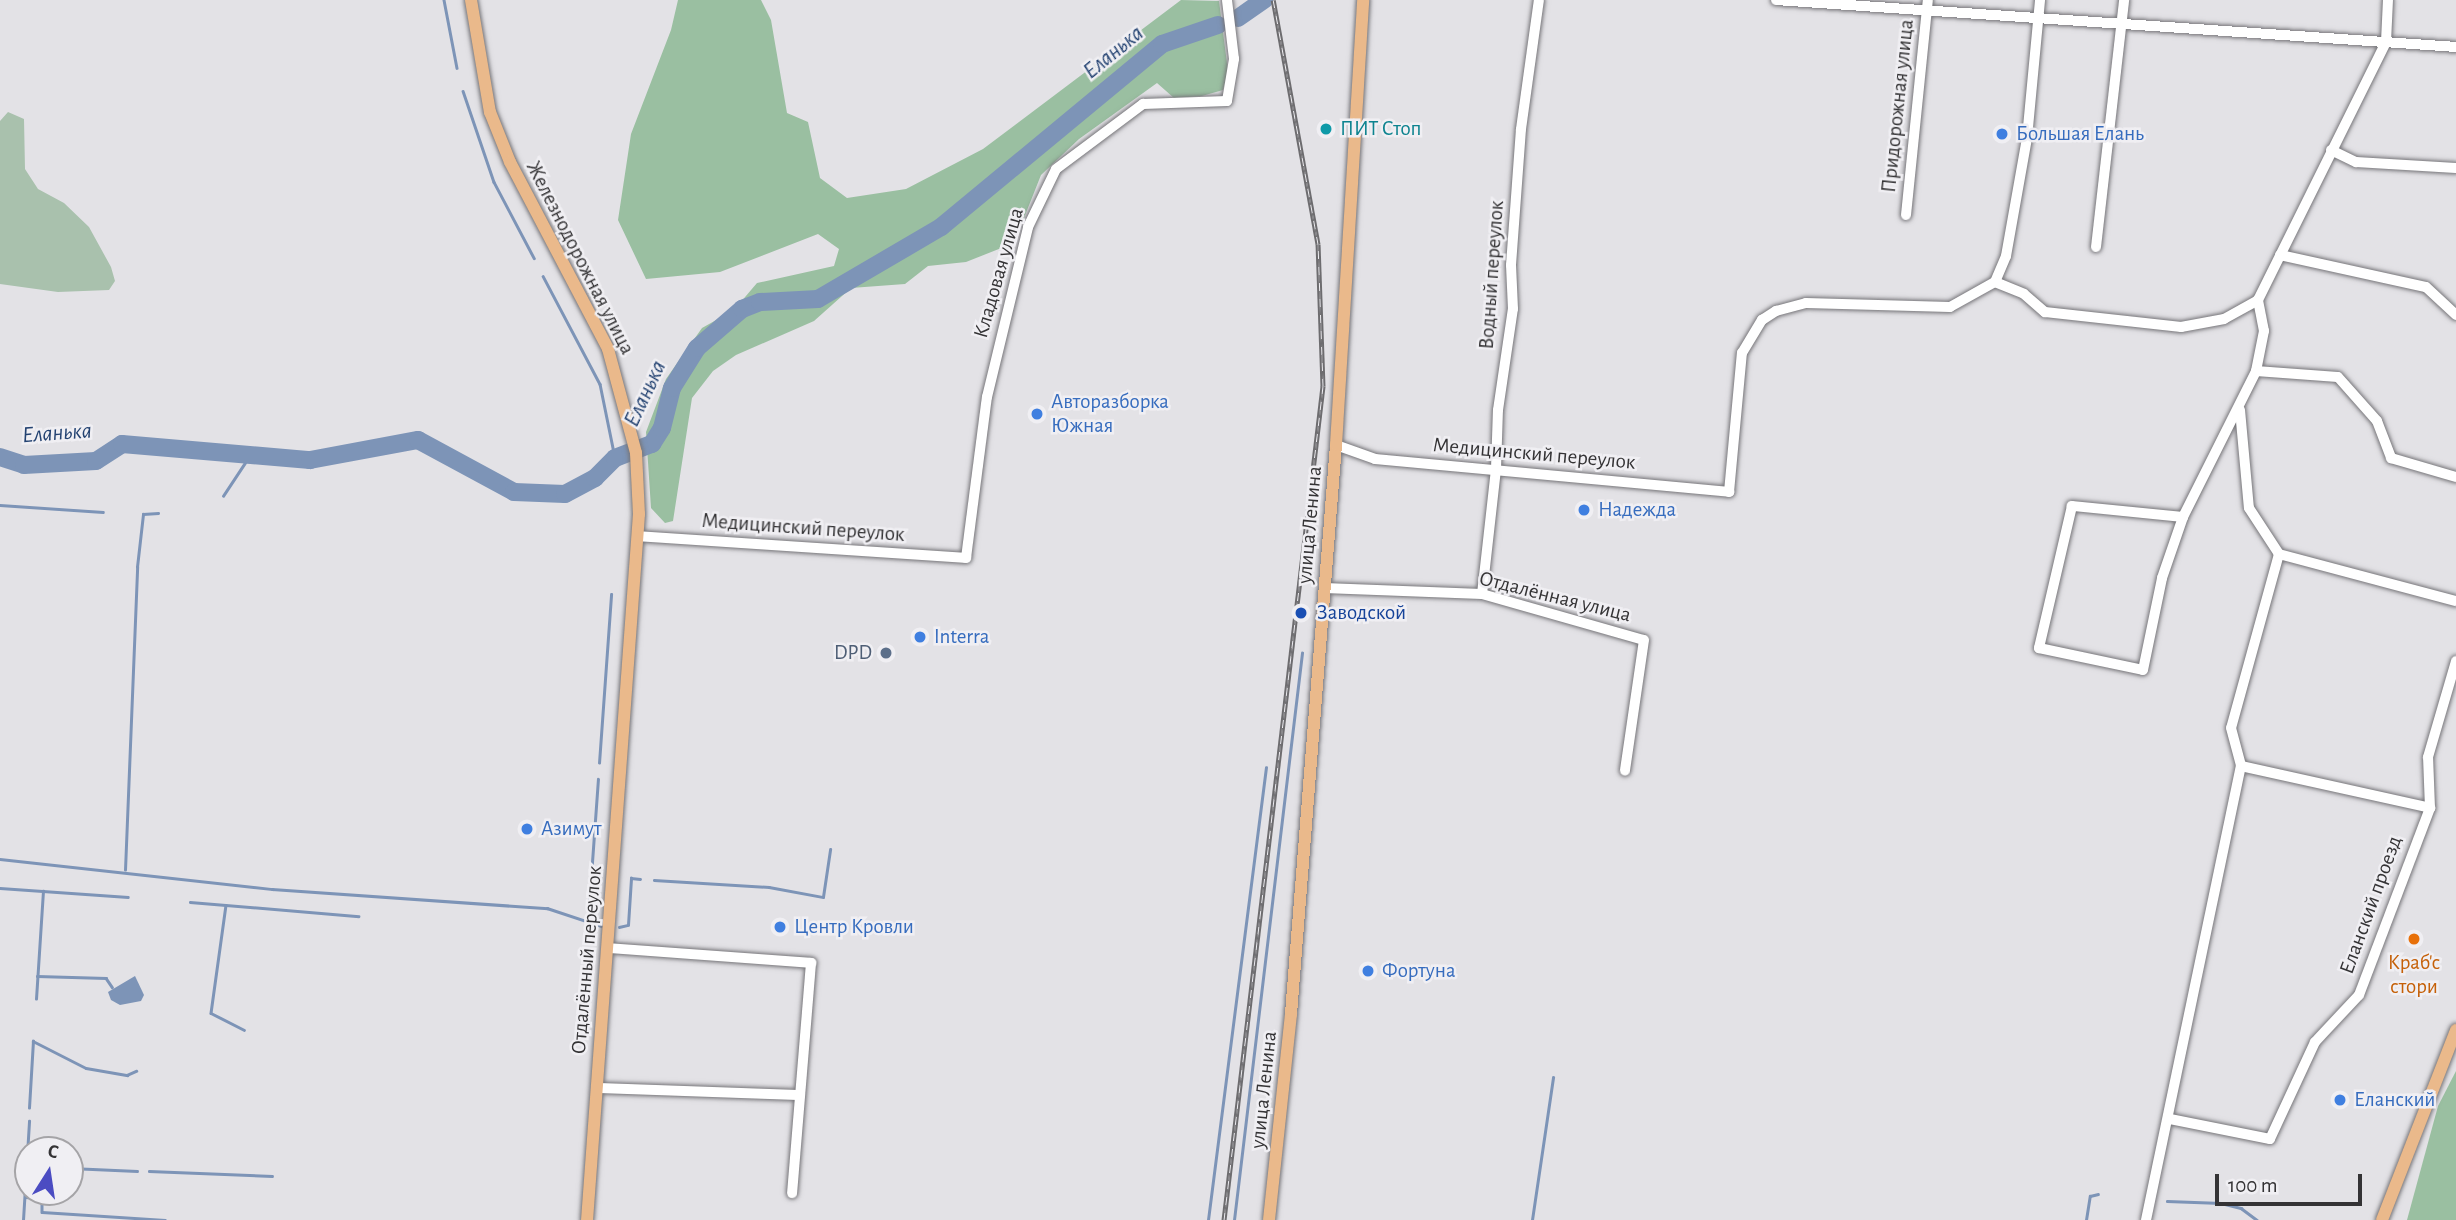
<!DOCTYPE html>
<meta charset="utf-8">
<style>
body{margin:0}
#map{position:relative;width:2456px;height:1220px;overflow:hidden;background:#e3e2e6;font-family:"Alegreya Sans",sans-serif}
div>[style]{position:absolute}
.green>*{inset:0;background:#a9c1ad}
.forest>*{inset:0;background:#9abfa1}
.water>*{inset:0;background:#7d94b7}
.stream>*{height:2.5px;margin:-1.25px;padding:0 1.25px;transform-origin:1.25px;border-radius:1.25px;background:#7d94b7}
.river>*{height:18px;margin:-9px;padding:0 9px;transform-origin:9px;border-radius:9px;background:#7d94b7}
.roads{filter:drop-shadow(0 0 2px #767579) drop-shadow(0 0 2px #767579)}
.minor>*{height:10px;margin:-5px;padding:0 5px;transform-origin:5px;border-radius:5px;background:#fff}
.major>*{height:12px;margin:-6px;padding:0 6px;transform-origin:6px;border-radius:6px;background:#eab98b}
.rail>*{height:5px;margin-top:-2.5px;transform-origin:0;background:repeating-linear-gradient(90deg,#f0eff3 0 8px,#6d6c6f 0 16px);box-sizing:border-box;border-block:2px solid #6d6c6f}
.dots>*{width:19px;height:19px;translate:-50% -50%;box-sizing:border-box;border:4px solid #f0eff3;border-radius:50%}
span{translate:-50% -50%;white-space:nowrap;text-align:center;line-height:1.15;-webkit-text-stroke:5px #f0eff3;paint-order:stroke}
.street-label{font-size:21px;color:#343335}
.culture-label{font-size:21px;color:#0d838f}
.left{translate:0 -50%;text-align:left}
.shop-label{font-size:21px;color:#366cbe}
.transit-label{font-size:21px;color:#164399}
.service-label{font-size:21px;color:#4e5e75}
.right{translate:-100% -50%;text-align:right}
.food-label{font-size:21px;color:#c56008}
.water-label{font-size:23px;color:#234271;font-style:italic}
.north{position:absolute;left:14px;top:1136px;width:70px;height:70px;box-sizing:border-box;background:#f0eff3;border:2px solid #a5a4a7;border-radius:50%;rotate:12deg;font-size:19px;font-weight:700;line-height:28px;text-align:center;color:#343335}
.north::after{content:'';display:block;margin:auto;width:24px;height:32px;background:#4b4cc2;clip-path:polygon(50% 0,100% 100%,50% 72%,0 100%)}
.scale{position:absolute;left:2215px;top:1174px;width:147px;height:32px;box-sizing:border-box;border:4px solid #343335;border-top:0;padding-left:9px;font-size:21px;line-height:24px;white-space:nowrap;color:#343335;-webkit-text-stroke:5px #f0eff3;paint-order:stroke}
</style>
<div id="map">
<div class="green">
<div style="clip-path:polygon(8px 112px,24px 119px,25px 169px,38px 189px,64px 203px,89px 227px,111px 267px,115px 281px,109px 290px,58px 292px,0 284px,0 121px)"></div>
</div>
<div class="forest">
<div style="clip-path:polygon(678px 0,761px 0,771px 20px,787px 113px,808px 122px,820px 178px,847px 198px,906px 189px,983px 149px,1181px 0,1219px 1px,1228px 71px,1223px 90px,1202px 96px,1174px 98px,1157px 83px,1079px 139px,1041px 175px,1014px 243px,966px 262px,928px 266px,905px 284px,851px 288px,814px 321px,736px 355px,713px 371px,692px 398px,673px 521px,665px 523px,651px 508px,646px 432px,666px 379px,702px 328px,734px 310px,757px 283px,834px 266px,839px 249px,818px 234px,720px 272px,646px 279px,618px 220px,631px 134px,671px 30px)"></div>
<div style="clip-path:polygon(2456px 1071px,2456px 1220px,2407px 1220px,2438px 1106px)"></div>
</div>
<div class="water">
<div style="clip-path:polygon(135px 976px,144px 995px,141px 1001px,120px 1005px,111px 1000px,108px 992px)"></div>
</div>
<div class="stream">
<div style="left:444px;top:0;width:69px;rotate:79.2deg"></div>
<div style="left:463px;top:91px;width:96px;rotate:71.2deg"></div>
<div style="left:494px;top:182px;width:86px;rotate:62.2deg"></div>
<div style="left:543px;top:276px;width:122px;rotate:62.2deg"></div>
<div style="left:600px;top:384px;width:76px;rotate:78.5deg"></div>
<div style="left:223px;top:496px;width:49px;rotate:-56.6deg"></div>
<div style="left:0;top:505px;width:103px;rotate:3.9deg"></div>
<div style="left:599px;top:763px;width:169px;rotate:-85.9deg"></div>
<div style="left:0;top:859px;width:274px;rotate:6.3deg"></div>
<div style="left:272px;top:889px;width:276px;rotate:4deg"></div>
<div style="left:547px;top:908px;width:57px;rotate:18.4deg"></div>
<div style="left:125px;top:870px;width:303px;rotate:-87.7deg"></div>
<div style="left:137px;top:567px;width:53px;rotate:-83.5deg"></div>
<div style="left:143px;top:514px;width:15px;rotate:-4deg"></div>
<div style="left:654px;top:880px;width:115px;rotate:3.5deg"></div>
<div style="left:769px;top:887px;width:55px;rotate:10.5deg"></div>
<div style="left:823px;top:897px;width:48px;rotate:-81.5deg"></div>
<div style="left:0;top:888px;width:128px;rotate:4deg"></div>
<div style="left:190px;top:902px;width:169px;rotate:4.8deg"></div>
<div style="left:226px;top:905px;width:109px;rotate:97.9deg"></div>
<div style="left:211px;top:1013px;width:37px;rotate:27deg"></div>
<div style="left:588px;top:918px;width:139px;rotate:-85.9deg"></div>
<div style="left:619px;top:927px;width:9px;rotate:-13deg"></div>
<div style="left:628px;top:925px;width:47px;rotate:-86.3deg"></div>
<div style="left:631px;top:878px;width:9px;rotate:6deg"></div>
<div style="left:37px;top:976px;width:69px;rotate:1.7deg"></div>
<div style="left:106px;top:978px;width:11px;rotate:56deg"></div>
<div style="left:36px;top:999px;width:108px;rotate:-86.3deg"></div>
<div style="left:29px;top:1108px;width:67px;rotate:-86.6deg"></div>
<div style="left:33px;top:1041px;width:59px;rotate:27deg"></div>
<div style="left:86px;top:1068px;width:42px;rotate:9.7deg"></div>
<div style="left:127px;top:1075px;width:10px;rotate:-24deg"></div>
<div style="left:70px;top:1168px;width:67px;rotate:2.6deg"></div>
<div style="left:149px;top:1171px;width:123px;rotate:2.3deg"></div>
<div style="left:25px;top:1197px;width:17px;rotate:3deg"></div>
<div style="left:42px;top:1198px;width:14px;rotate:90deg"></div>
<div style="left:42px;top:1212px;width:123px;rotate:3.7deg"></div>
<div style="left:2167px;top:1201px;width:54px;rotate:2.1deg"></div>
<div style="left:2221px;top:1203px;width:21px;rotate:14deg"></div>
<div style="left:2241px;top:1208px;width:20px;rotate:37deg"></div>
<div style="left:23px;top:1220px;width:99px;rotate:-86.5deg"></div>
<div style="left:1208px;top:1220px;width:456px;rotate:-82.7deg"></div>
<div style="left:1234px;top:1220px;width:571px;rotate:-83.16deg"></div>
<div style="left:1532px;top:1220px;width:144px;rotate:-81.6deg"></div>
<div style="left:2086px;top:1220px;width:24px;rotate:-81deg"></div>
<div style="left:2090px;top:1196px;width:8px;rotate:-14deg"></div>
</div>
<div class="river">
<div style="left:1238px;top:18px;width:32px;rotate:-35deg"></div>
<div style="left:0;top:457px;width:25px;rotate:18deg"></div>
<div style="left:24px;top:465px;width:72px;rotate:-3.2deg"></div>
<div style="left:96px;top:461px;width:31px;rotate:-33deg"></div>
<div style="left:122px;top:444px;width:189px;rotate:4.9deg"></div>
<div style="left:310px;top:460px;width:110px;rotate:-10.5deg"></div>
<div style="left:418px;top:440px;width:109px;rotate:28.4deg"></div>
<div style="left:514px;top:492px;width:51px;rotate:2.2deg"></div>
<div style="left:565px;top:494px;width:34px;rotate:-28deg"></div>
<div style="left:595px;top:478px;width:28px;rotate:-45deg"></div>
<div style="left:615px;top:458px;width:40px;rotate:-21deg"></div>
<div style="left:652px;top:444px;width:19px;rotate:-58deg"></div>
<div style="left:662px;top:428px;width:41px;rotate:-76deg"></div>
<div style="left:672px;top:388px;width:47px;rotate:-58deg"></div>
<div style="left:697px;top:348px;width:60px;rotate:-40.9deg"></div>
<div style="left:742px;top:309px;width:19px;rotate:-21deg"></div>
<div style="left:760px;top:302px;width:58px;rotate:-3deg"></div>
<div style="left:818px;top:299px;width:143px;rotate:-30.3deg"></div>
<div style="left:941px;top:227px;width:287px;rotate:-39.6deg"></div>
<div style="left:1162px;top:44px;width:59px;rotate:-18.7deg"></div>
</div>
<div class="roads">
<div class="minor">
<div style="left:1776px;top:0;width:682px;rotate:3.95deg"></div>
<div style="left:2331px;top:150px;width:28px;rotate:26deg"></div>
<div style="left:2356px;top:162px;width:100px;rotate:3.4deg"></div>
<div style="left:1906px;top:215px;width:216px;rotate:-84.2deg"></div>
<div style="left:2096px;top:247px;width:249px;rotate:-83.5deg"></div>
<div style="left:2280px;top:255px;width:149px;rotate:12.4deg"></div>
<div style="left:2426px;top:287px;width:41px;rotate:43deg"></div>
<div style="left:1995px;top:282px;width:31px;rotate:22deg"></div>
<div style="left:2024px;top:294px;width:28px;rotate:41deg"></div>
<div style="left:2045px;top:312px;width:137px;rotate:6.3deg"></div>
<div style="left:2181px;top:327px;width:44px;rotate:-10.5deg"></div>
<div style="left:2224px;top:319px;width:39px;rotate:-29deg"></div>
<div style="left:2258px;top:300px;width:288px;rotate:-63.6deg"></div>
<div style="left:2386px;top:42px;width:42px;rotate:-87.3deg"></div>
<div style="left:2256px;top:371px;width:82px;rotate:4.2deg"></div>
<div style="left:2338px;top:377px;width:59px;rotate:48.4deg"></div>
<div style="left:2377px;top:421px;width:40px;rotate:69deg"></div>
<div style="left:2391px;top:458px;width:68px;rotate:16.3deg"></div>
<div style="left:2240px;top:410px;width:98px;rotate:84.8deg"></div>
<div style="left:2249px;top:508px;width:55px;rotate:56.9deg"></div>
<div style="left:2279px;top:554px;width:183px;rotate:14.9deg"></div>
<div style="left:1336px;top:445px;width:41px;rotate:19.7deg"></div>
<div style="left:1375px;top:459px;width:356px;rotate:5.3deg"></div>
<div style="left:1729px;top:492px;width:140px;rotate:-84.7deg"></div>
<div style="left:1742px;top:353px;width:39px;rotate:-59deg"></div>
<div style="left:1762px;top:320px;width:17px;rotate:-33deg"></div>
<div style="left:1776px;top:311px;width:31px;rotate:-15deg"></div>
<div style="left:1806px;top:303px;width:144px;rotate:1.6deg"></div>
<div style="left:1950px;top:307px;width:51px;rotate:-29.1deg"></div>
<div style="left:1995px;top:282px;width:28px;rotate:-67deg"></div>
<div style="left:2006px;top:256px;width:120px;rotate:-79.9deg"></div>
<div style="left:2027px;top:138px;width:139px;rotate:-84.6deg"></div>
<div style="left:2183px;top:517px;width:112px;rotate:-174.3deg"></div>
<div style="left:2072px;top:506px;width:146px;rotate:103.1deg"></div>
<div style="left:2039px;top:648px;width:106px;rotate:11.9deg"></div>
<div style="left:2143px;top:670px;width:94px;rotate:-78.3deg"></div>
<div style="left:2162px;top:578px;width:65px;rotate:-71deg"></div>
<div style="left:2183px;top:517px;width:163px;rotate:-63.4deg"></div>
<div style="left:2256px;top:371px;width:41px;rotate:-78.7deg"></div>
<div style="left:2264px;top:331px;width:32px;rotate:-101deg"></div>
<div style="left:637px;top:536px;width:330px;rotate:3.8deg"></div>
<div style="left:966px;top:558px;width:162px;rotate:-82.6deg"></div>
<div style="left:987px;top:397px;width:175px;rotate:-76.4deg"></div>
<div style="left:1028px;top:227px;width:64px;rotate:-64.2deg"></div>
<div style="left:1056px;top:169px;width:109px;rotate:-36.8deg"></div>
<div style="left:1143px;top:104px;width:84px;rotate:-2deg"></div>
<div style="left:1227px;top:101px;width:43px;rotate:-80.5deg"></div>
<div style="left:1234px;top:59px;width:59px;rotate:-96.8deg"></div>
<div style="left:2279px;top:554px;width:180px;rotate:105.4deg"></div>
<div style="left:2231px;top:728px;width:39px;rotate:75deg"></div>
<div style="left:2241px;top:766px;width:194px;rotate:12.5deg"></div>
<div style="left:2430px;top:808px;width:51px;rotate:-92.2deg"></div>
<div style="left:2428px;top:757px;width:100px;rotate:-73.7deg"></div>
<div style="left:1324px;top:588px;width:158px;rotate:2.2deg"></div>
<div style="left:1482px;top:594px;width:168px;rotate:15.9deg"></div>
<div style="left:1644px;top:640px;width:132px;rotate:98.3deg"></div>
<div style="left:1482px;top:594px;width:126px;rotate:-83.6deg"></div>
<div style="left:1496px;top:469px;width:59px;rotate:-88.1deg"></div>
<div style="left:1498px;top:410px;width:102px;rotate:-81.6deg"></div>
<div style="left:1513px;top:309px;width:44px;rotate:-92.6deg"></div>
<div style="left:1511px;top:265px;width:136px;rotate:-85.8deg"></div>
<div style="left:1521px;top:129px;width:130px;rotate:-82.1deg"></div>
<div style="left:608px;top:948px;width:204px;rotate:4.2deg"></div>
<div style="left:811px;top:963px;width:231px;rotate:94.7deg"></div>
<div style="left:597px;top:1088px;width:203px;rotate:2deg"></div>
<div style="left:2170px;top:1119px;width:102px;rotate:11.3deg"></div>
<div style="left:2270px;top:1139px;width:107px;rotate:-65.1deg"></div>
<div style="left:2315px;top:1042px;width:64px;rotate:-46.9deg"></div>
<div style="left:2359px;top:995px;width:200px;rotate:-69.2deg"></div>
<div style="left:2146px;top:1220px;width:464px;rotate:-78.2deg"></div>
</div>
<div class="major">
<div style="left:471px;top:0;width:114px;rotate:80.4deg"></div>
<div style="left:490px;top:112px;width:54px;rotate:68.2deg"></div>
<div style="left:510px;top:162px;width:211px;rotate:62.3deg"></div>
<div style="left:608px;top:349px;width:108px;rotate:74.9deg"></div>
<div style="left:636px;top:453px;width:61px;rotate:87.2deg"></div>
<div style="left:639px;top:514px;width:708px;rotate:94.21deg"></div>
<div style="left:1269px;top:1220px;width:207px;rotate:-83.9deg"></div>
<div style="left:1291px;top:1014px;width:571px;rotate:-85.48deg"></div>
<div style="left:1336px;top:445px;width:446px;rotate:-86.5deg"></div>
<div style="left:2382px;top:1220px;width:204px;rotate:-68.7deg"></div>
</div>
</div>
<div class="rail">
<div style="left:1224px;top:1220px;width:840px;rotate:-83.23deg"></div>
<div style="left:1323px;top:386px;width:142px;rotate:-92deg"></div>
<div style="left:1318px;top:244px;width:248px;rotate:-100.4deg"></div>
</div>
<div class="dots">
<div style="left:1326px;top:129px;background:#0f9aa8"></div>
<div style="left:2002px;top:134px;background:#3f7fe0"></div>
<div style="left:1037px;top:414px;background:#3f7fe0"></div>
<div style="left:1584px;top:510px;background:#3f7fe0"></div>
<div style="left:1301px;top:613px;background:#1a4fb4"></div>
<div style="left:920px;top:637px;background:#3f7fe0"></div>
<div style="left:886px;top:653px;background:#5c6f8a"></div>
<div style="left:527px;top:829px;background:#3f7fe0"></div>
<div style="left:780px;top:927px;background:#3f7fe0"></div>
<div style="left:2414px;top:939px;background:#e8710a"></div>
<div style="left:1368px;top:971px;background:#3f7fe0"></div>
<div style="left:2340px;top:1100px;background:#3f7fe0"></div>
</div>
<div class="street-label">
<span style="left:1898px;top:106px;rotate:-84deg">Придорожная улица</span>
<span style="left:580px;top:258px;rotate:63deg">Железнодорожная улица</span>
<span style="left:999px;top:273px;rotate:-74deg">Кладовая улица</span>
<span style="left:1492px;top:275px;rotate:-86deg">Водный переулок</span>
<span style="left:1534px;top:454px;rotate:5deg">Медицинский переулок</span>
<span style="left:1310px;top:525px;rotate:-85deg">улица Ленина</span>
<span style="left:803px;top:528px;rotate:4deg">Медицинский переулок</span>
<span style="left:1555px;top:597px;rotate:14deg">Отдалённая улица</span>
<span style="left:2371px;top:905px;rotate:-70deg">Еланский проезд</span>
<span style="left:587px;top:960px;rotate:-85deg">Отдалённый переулок</span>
<span style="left:1264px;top:1090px;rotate:-84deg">улица Ленина</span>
</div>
<div class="culture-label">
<span class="left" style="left:1340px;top:129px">ПИТ Стоп</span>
</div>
<div class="shop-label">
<span class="left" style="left:2016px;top:134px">Большая Елань</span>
<span class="left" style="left:1051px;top:414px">Авторазборка<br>Южная</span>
<span class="left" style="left:1598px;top:510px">Надежда</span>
<span class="left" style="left:934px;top:637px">Interra</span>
<span class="left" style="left:541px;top:829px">Азимут</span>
<span class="left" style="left:794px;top:927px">Центр Кровли</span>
<span class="left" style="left:1382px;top:971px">Фортуна</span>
<span class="left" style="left:2354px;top:1100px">Еланский</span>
</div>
<div class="transit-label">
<span class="left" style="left:1317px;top:613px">Заводской</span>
</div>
<div class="service-label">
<span class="right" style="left:872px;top:653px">DPD</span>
</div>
<div class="food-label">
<span style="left:2414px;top:975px">Краб'с<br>стори</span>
</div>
<div class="water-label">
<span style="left:1114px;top:53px;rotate:-39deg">Еланька</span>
<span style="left:646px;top:394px;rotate:-65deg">Еланька</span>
<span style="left:57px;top:434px;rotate:-4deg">Еланька</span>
</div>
<div class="north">С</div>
<div class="scale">100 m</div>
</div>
